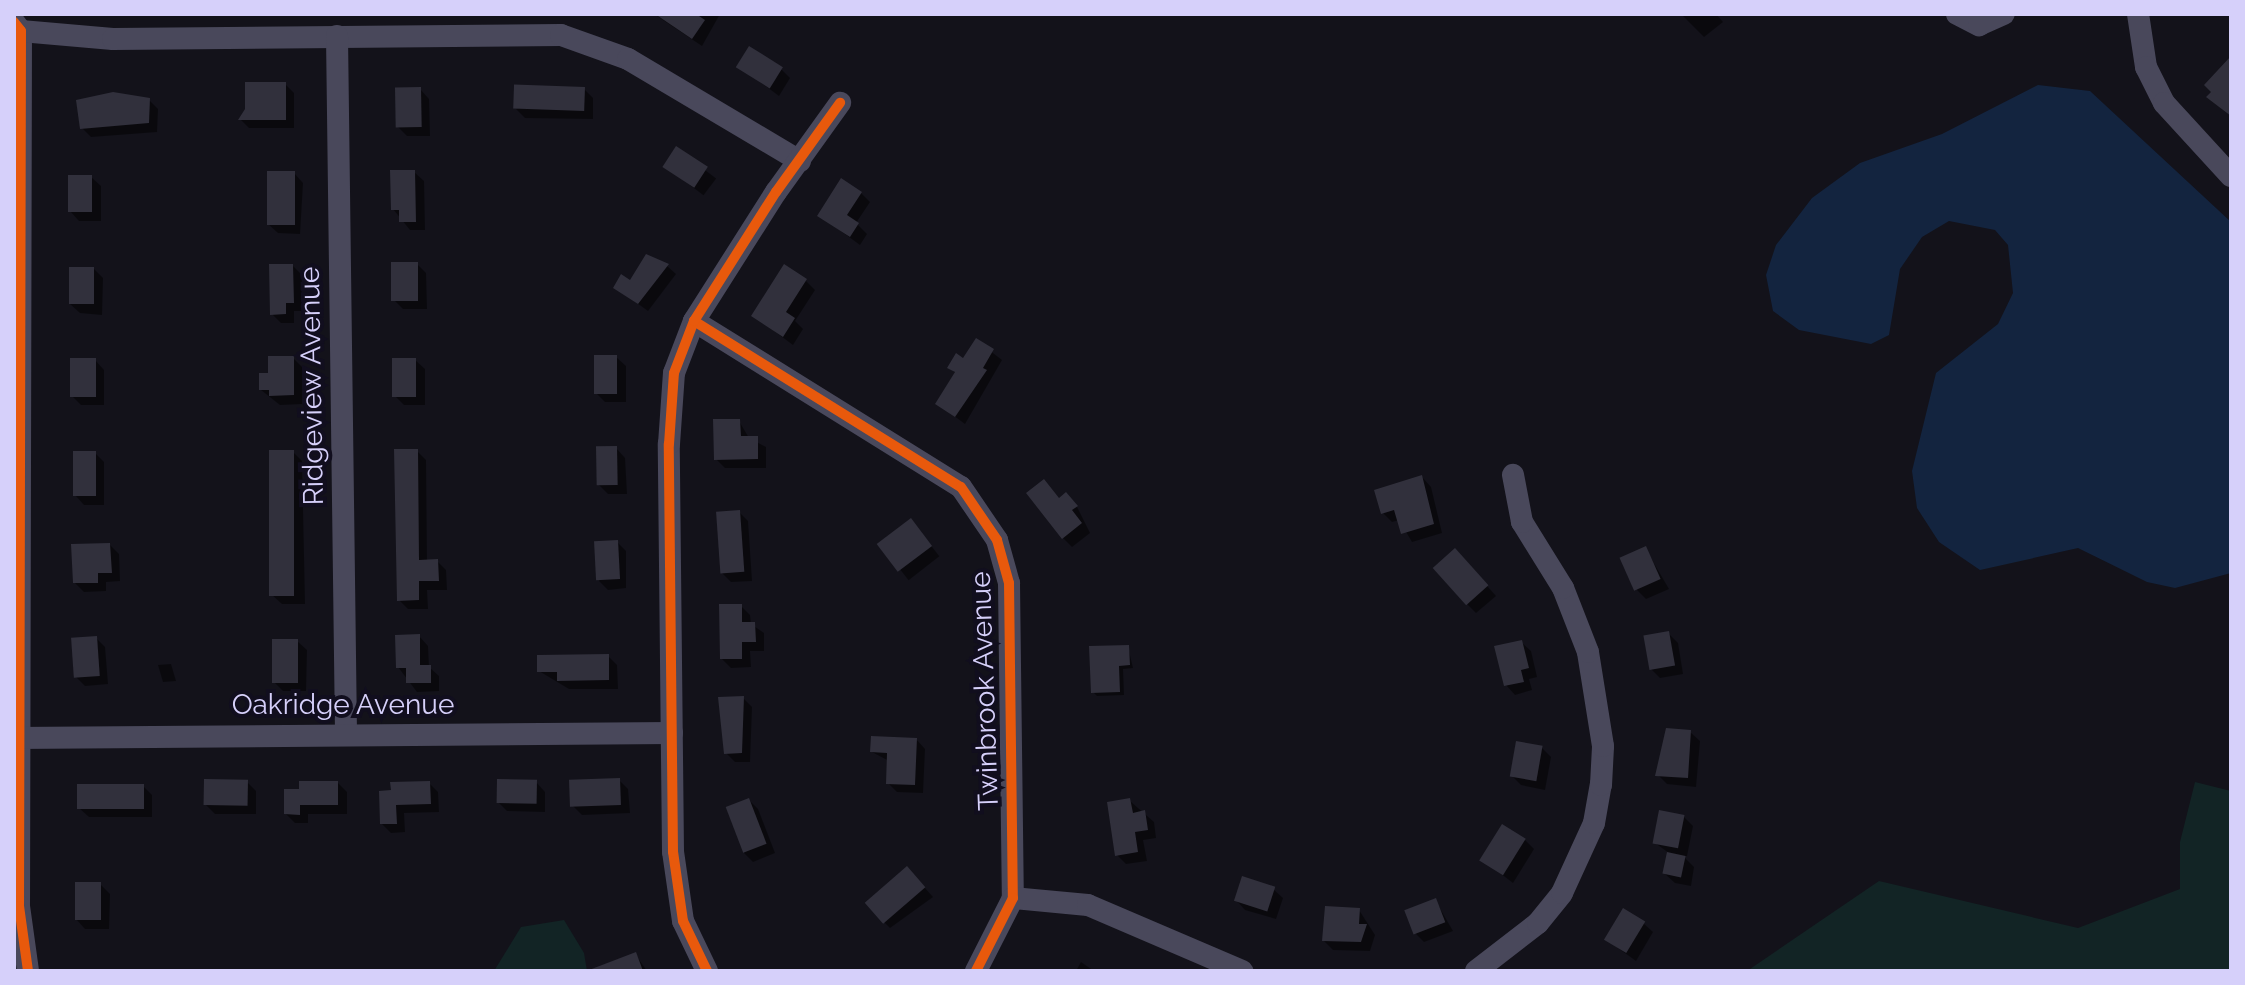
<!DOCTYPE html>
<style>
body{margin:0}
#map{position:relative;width:2245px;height:985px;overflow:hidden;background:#13121a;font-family:Raleway,sans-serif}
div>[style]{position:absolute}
.green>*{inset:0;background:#122425}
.water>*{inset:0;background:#13243f}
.shadow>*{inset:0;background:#0007;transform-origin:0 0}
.building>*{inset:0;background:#31303c;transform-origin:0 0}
.street>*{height:22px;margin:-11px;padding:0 11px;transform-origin:11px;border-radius:11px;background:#49485b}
.cycleway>*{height:10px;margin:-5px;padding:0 5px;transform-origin:5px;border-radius:5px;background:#e8590c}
span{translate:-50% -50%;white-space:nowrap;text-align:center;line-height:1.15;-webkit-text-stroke:8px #110e1e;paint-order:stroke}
.street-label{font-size:28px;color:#d6d0fa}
.frame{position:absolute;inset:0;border:16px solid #d6d0fa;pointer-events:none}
</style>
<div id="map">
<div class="green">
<div style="clip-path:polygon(2195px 782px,2231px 791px,2231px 971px,1747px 971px,1879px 881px,2078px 928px,2180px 889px,2180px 842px)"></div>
<div style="clip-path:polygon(564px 920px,584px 953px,587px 971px,494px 971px,521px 927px)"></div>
</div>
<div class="water">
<div style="clip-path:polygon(2038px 85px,2090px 91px,2231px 222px,2231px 573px,2175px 588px,2147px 582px,2078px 548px,1980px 570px,1939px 542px,1917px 508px,1912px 471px,1936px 373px,1998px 324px,2013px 293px,2008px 245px,1995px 230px,1949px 221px,1922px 237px,1900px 269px,1889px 335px,1871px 344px,1799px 330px,1773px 311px,1766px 275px,1776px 245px,1812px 198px,1860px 163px,1942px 134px)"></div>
</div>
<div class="shadow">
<div style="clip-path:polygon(654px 14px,720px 14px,702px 46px)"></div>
<div style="clip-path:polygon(1681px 14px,1716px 14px,1723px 22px,1704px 37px)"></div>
<div style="clip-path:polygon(740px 67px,781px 69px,790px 78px,779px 96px)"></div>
<div style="clip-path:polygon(285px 84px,294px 93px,294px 128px,249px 128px,241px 120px)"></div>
<div style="clip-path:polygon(420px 89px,429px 99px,430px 136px,407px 136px,398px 127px)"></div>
<div style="clip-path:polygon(584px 89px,593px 98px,593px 119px,525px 118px,516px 109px)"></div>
<div style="clip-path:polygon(149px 100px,158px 109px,157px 132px,91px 137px,82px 128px)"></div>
<div style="left:677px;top:149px;width:49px;height:21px;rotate:37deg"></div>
<div style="clip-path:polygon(414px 172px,424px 181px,425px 230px,410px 230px,393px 209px)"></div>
<div style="clip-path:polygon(294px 173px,303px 183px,300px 234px,278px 233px,268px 224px)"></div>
<div style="clip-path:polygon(91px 177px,101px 186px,101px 221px,79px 221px,70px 211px)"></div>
<div style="clip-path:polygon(861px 193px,870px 202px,856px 223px,867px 234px,860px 245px,819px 215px)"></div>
<div style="clip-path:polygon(417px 264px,426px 273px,427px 309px,403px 309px,394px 300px)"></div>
<div style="clip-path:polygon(293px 266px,302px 275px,302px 311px,294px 311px,294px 323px,281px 323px,272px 314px)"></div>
<div style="clip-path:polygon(667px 266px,676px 274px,648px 311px,615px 287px)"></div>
<div style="clip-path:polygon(94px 269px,103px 278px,102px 315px,80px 313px,70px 304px)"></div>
<div style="clip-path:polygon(806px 281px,815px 290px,795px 321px,803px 329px,793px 345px,754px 316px)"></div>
<div style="clip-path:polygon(976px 340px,1002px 360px,965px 424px,938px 404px,956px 374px,950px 367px,964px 360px)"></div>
<div style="clip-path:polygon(616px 357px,626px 366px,626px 402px,605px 402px,596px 393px)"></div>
<div style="clip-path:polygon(293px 358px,302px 367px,302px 404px,280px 405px,261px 390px)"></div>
<div style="clip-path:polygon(95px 360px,104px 370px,104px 405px,81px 405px,72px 396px)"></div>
<div style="clip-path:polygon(415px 360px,425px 369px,425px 405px,404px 405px,395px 396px)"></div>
<div style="clip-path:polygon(739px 421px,749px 438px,766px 447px,766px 468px,725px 468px,716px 459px)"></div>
<div style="clip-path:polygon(616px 448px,625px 458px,627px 494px,608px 494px,599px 485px)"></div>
<div style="clip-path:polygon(417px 451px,426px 460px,427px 561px,437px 561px,446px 570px,447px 590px,427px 590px,428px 609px,408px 609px,399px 600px)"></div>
<div style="clip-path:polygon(293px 452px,302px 461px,305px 604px,282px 604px,272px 595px)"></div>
<div style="clip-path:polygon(95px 453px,104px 462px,104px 505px,84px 505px,75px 495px)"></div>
<div style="clip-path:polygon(1422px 477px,1431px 487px,1442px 533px,1412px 542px,1399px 520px,1392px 522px,1383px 513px)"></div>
<div style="clip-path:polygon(1060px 499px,1075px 503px,1090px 533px,1072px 547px,1063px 538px)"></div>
<div style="clip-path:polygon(739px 512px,748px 521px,752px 581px,731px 582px,722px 573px)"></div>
<div style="left:911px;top:520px;width:46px;height:39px;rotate:52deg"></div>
<div style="clip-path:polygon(617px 542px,626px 551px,626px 588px,608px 590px,599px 581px)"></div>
<div style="clip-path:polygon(110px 545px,119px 554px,120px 581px,106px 582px,106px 591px,84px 592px,75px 583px)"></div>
<div style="clip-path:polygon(1645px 548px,1669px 589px,1646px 599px,1637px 590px)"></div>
<div style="clip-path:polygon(1464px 560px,1496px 596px,1476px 613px,1467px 604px)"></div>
<div style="clip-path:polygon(741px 606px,750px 615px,751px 624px,764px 633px,764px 651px,750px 651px,751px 667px,731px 668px,722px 659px)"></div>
<div style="clip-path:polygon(1669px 634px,1678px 643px,1683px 674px,1660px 678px,1651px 669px)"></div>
<div style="clip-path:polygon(419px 636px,428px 646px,429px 667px,439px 676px,439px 691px,417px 692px,398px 667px)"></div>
<div style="clip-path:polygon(96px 638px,105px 647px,108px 684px,85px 686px,76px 677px)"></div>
<div style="clip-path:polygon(297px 641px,307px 650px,306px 691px,283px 691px,274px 682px)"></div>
<div style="clip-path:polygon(1521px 642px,1531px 651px,1537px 677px,1529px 679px,1532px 690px,1515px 695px,1506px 685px)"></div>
<div style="clip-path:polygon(1128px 647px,1133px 668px,1123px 669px,1124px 695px,1097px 696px,1093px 692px)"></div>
<div style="clip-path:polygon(608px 656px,617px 665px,618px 689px,569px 689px,539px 671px)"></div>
<div style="clip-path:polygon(171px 664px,176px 681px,163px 682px,158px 665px)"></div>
<div style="clip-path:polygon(743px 698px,752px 707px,750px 762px,735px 762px,726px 753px)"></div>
<div style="clip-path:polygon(1690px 732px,1700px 741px,1696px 787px,1667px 784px,1658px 775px)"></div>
<div style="clip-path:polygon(916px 739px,925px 749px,923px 793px,897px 792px,888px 783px,889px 761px,872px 752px)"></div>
<div style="clip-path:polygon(1542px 748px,1551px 757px,1545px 790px,1521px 785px,1512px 776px)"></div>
<div style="clip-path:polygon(619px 780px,628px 789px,630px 813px,582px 815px,573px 806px)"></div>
<div style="clip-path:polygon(247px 782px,256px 791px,256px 814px,215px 814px,206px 805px)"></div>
<div style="clip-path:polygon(536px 782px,545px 792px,545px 812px,507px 811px,498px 802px)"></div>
<div style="clip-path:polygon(338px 783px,347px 792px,347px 814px,308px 814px,308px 823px,295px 823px,286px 814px,286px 791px)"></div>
<div style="clip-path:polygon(429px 783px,438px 792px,439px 812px,404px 813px,405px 832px,391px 833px,382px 824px,381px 793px)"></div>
<div style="clip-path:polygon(143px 786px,152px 795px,152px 817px,89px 817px,79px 808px)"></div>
<div style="clip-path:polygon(749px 800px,758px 809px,775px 853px,753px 862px,744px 853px)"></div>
<div style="clip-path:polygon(1130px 801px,1154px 822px,1156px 838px,1143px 840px,1147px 861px,1126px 864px,1117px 855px)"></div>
<div style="clip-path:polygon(1684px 817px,1693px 826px,1687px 856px,1683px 856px,1694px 867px,1691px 886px,1675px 883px,1665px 874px,1669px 853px,1655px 843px)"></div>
<div style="clip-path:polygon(1525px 840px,1534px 849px,1513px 883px,1483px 860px)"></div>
<div style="clip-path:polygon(916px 878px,933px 897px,890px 928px,881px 919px)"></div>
<div style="clip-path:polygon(100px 884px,110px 894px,109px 929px,85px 929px,76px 919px)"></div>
<div style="clip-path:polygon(1273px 889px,1283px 898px,1276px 919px,1245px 910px,1236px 900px)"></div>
<div style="clip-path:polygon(1435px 900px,1453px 931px,1424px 942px,1415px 933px)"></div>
<div style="clip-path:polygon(1359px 910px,1375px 935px,1370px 951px,1333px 950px,1324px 941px)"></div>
<div style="clip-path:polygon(1643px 923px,1653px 932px,1636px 961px,1607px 940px)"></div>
<div style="clip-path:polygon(635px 954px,647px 971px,603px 971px)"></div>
<div style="clip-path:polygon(1081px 962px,1094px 971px,1076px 971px)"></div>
</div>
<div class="building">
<div style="clip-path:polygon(655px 14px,696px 14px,705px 20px,692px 39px)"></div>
<div style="left:749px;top:46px;width:40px;height:25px;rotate:32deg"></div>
<div style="clip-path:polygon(2231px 56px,2231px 116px,2206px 97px,2211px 92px,2204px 85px)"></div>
<div style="clip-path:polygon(245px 82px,286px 82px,286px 120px,238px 120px,245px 109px)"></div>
<div style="left:421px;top:87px;width:40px;height:26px;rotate:89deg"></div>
<div style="left:585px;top:87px;width:24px;height:71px;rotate:92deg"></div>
<div style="clip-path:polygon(113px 92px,150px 98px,149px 123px,80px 129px,76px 100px)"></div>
<div style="left:676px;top:146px;width:38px;height:25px;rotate:33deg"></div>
<div style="clip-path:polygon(390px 170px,415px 170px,416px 222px,399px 222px,399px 210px,391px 210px)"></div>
<div style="left:267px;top:171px;width:28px;height:54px"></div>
<div style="left:68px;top:175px;width:24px;height:37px"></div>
<div style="clip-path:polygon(841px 178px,862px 192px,847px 215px,859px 223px,850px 237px,817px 216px)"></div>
<div style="clip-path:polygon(646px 254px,669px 264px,638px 304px,613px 288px,621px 274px,630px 280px)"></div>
<div style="left:391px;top:262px;width:27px;height:39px"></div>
<div style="clip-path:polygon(269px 264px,293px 264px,294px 303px,286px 303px,286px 314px,270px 315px)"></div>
<div style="clip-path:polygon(784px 264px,807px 279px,786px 312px,795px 318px,783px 337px,751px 316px)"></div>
<div style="left:69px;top:267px;width:25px;height:37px"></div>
<div style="clip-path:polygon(976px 338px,994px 349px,983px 368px,987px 370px,955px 417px,935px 404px,955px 372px,947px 368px,956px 353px,963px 358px)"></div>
<div style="left:594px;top:355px;width:23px;height:39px"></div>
<div style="clip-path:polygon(268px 356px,294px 356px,294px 395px,269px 396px,269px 390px,259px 390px,259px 373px,268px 373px)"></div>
<div style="left:96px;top:358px;width:39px;height:26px;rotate:90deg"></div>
<div style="left:392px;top:358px;width:24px;height:39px"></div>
<div style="clip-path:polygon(713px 419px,740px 419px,741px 436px,758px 436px,758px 459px,714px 460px)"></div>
<div style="left:617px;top:446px;width:39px;height:21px;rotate:89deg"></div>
<div style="clip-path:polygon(394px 449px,418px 449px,419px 560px,438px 559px,439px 581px,419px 581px,419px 600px,397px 601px)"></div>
<div style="left:269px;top:450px;width:25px;height:146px"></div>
<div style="left:73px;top:451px;width:23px;height:45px"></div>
<div style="clip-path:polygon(1422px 475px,1434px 524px,1401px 534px,1394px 510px,1381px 514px,1374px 490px)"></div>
<div style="clip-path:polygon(1044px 479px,1059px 498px,1066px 492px,1078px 506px,1072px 510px,1082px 523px,1062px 539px,1026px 493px)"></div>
<div style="left:740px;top:510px;width:62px;height:24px;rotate:86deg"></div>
<div style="left:911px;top:518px;width:35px;height:43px;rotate:53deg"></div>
<div style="left:618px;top:540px;width:39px;height:24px;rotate:87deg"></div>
<div style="clip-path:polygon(110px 543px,112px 573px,98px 573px,98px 583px,73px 583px,71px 544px)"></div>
<div style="left:1646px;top:546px;width:36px;height:29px;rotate:66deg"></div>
<div style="left:1455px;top:548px;width:50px;height:30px;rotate:48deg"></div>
<div style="clip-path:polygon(719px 604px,742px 604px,742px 622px,755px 622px,756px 642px,742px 642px,742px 659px,720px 659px)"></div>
<div style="left:1669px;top:631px;width:35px;height:26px;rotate:80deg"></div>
<div style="clip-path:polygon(420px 634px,420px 665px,431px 665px,431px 683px,406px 683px,406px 668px,396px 668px,395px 635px)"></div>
<div style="left:97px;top:636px;width:40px;height:26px;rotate:86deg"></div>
<div style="left:298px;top:639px;width:44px;height:26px;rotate:90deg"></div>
<div style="clip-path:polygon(1522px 640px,1529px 668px,1521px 670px,1524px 682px,1504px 686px,1494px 646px)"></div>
<div style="clip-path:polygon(1129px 645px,1130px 665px,1119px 666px,1120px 692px,1091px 693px,1089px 646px)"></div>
<div style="clip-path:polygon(609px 654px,609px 680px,557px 681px,557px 672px,537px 672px,537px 655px)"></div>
<div style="clip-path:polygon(744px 696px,742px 753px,724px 754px,718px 697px)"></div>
<div style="clip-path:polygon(1666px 728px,1691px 730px,1688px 778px,1655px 776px)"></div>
<div style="clip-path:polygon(871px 736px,917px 738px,915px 785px,886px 784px,887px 753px,870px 752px)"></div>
<div style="left:1516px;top:741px;width:27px;height:36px;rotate:10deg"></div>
<div style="left:620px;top:778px;width:27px;height:51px;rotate:88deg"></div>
<div style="left:204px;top:779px;width:44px;height:26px;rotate:1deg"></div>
<div style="left:497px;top:779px;width:40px;height:24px;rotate:1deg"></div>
<div style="clip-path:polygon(299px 781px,338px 781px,338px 805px,300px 805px,300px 815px,284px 814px,284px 789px,299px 789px)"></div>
<div style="clip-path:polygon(430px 781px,431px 804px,396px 805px,397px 824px,380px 824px,379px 791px,391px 790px,390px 782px)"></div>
<div style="left:77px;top:784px;width:67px;height:25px"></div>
<div style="left:749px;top:798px;width:49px;height:25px;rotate:69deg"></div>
<div style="clip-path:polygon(1130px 798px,1133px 813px,1145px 810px,1148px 830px,1135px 832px,1138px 852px,1115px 856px,1107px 802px)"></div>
<div style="left:1659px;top:810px;width:26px;height:34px;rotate:11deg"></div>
<div style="left:1502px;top:824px;width:28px;height:43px;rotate:32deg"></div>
<div style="left:1667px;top:852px;width:19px;height:22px;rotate:12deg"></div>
<div style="left:907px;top:866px;width:28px;height:56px;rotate:49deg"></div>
<div style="left:1242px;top:876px;width:35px;height:26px;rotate:18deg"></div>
<div style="left:75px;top:882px;width:26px;height:38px"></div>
<div style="left:1436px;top:898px;width:26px;height:34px;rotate:69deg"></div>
<div style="clip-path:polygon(1325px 906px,1360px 908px,1359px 924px,1367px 924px,1361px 942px,1322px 941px)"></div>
<div style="left:1623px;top:908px;width:26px;height:37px;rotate:31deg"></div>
<div style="clip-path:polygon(636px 952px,643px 971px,589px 971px,589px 970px)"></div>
</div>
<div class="street">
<div style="left:1957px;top:14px;width:25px;rotate:27deg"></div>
<div style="left:1979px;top:25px;width:27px;rotate:-24deg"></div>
<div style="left:2138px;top:14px;width:54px;rotate:81.4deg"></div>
<div style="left:2146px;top:67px;width:40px;rotate:63.4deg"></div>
<div style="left:2164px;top:103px;width:99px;rotate:47.5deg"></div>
<div style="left:14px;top:22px;width:11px;rotate:52deg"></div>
<div style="left:21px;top:31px;width:875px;rotate:90.13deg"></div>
<div style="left:19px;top:906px;width:66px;rotate:82.1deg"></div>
<div style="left:21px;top:31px;width:92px;rotate:5deg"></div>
<div style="left:113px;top:39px;width:448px;rotate:-0.5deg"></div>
<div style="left:561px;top:35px;width:71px;rotate:19.7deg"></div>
<div style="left:628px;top:59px;width:200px;rotate:30.7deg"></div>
<div style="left:337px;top:36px;width:699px;rotate:89.26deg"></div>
<div style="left:694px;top:321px;width:314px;rotate:31.9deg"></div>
<div style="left:961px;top:487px;width:64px;rotate:55.8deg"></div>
<div style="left:997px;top:540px;width:45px;rotate:74.4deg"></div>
<div style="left:1009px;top:583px;width:315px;rotate:89.3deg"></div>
<div style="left:1013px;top:898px;width:82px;rotate:116.9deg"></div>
<div style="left:14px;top:738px;width:658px;rotate:-0.44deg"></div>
<div style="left:1013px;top:898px;width:75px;rotate:5.3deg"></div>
<div style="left:1088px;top:905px;width:168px;rotate:23.2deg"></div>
<div style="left:707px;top:971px;width:55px;rotate:-115.6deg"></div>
<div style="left:683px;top:921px;width:70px;rotate:-98.2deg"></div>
<div style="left:673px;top:852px;width:408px;rotate:-90.6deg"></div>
<div style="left:669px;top:444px;width:71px;rotate:-86deg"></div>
<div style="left:674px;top:373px;width:56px;rotate:-69deg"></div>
<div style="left:694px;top:321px;width:153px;rotate:-57.6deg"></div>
<div style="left:776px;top:192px;width:110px;rotate:-54.3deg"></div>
<div style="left:1476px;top:971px;width:78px;rotate:-37.7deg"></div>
<div style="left:1538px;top:923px;width:38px;rotate:-51deg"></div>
<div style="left:1562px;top:893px;width:77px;rotate:-65.4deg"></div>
<div style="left:1594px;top:823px;width:39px;rotate:-80deg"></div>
<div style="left:1601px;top:785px;width:39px;rotate:-87deg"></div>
<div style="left:1603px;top:746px;width:95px;rotate:-99.1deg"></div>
<div style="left:1588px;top:652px;width:69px;rotate:-111.3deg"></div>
<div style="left:1563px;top:588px;width:78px;rotate:-121.8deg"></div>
<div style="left:1522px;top:522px;width:48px;rotate:-100.8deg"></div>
</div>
<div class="cycleway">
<div style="left:14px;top:22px;width:11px;rotate:52deg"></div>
<div style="left:21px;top:31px;width:875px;rotate:90.13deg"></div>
<div style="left:19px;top:906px;width:66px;rotate:82.1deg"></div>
<div style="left:694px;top:321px;width:314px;rotate:31.9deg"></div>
<div style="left:961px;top:487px;width:64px;rotate:55.8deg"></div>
<div style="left:997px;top:540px;width:45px;rotate:74.4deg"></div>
<div style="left:1009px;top:583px;width:315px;rotate:89.3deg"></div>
<div style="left:1013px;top:898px;width:82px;rotate:116.9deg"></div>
<div style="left:707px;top:971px;width:55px;rotate:-115.6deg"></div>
<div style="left:683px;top:921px;width:70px;rotate:-98.2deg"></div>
<div style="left:673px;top:852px;width:408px;rotate:-90.6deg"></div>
<div style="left:669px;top:444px;width:71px;rotate:-86deg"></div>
<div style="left:674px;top:373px;width:56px;rotate:-69deg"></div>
<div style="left:694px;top:321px;width:153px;rotate:-57.6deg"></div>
<div style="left:776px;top:192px;width:110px;rotate:-54.3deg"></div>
</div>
<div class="street-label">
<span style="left:312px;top:386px;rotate:-91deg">Ridgeview Avenue</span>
<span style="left:985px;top:691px;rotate:-92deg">Twinbrook Avenue</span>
<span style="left:343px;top:705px">Oakridge Avenue</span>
</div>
<div class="frame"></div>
</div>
